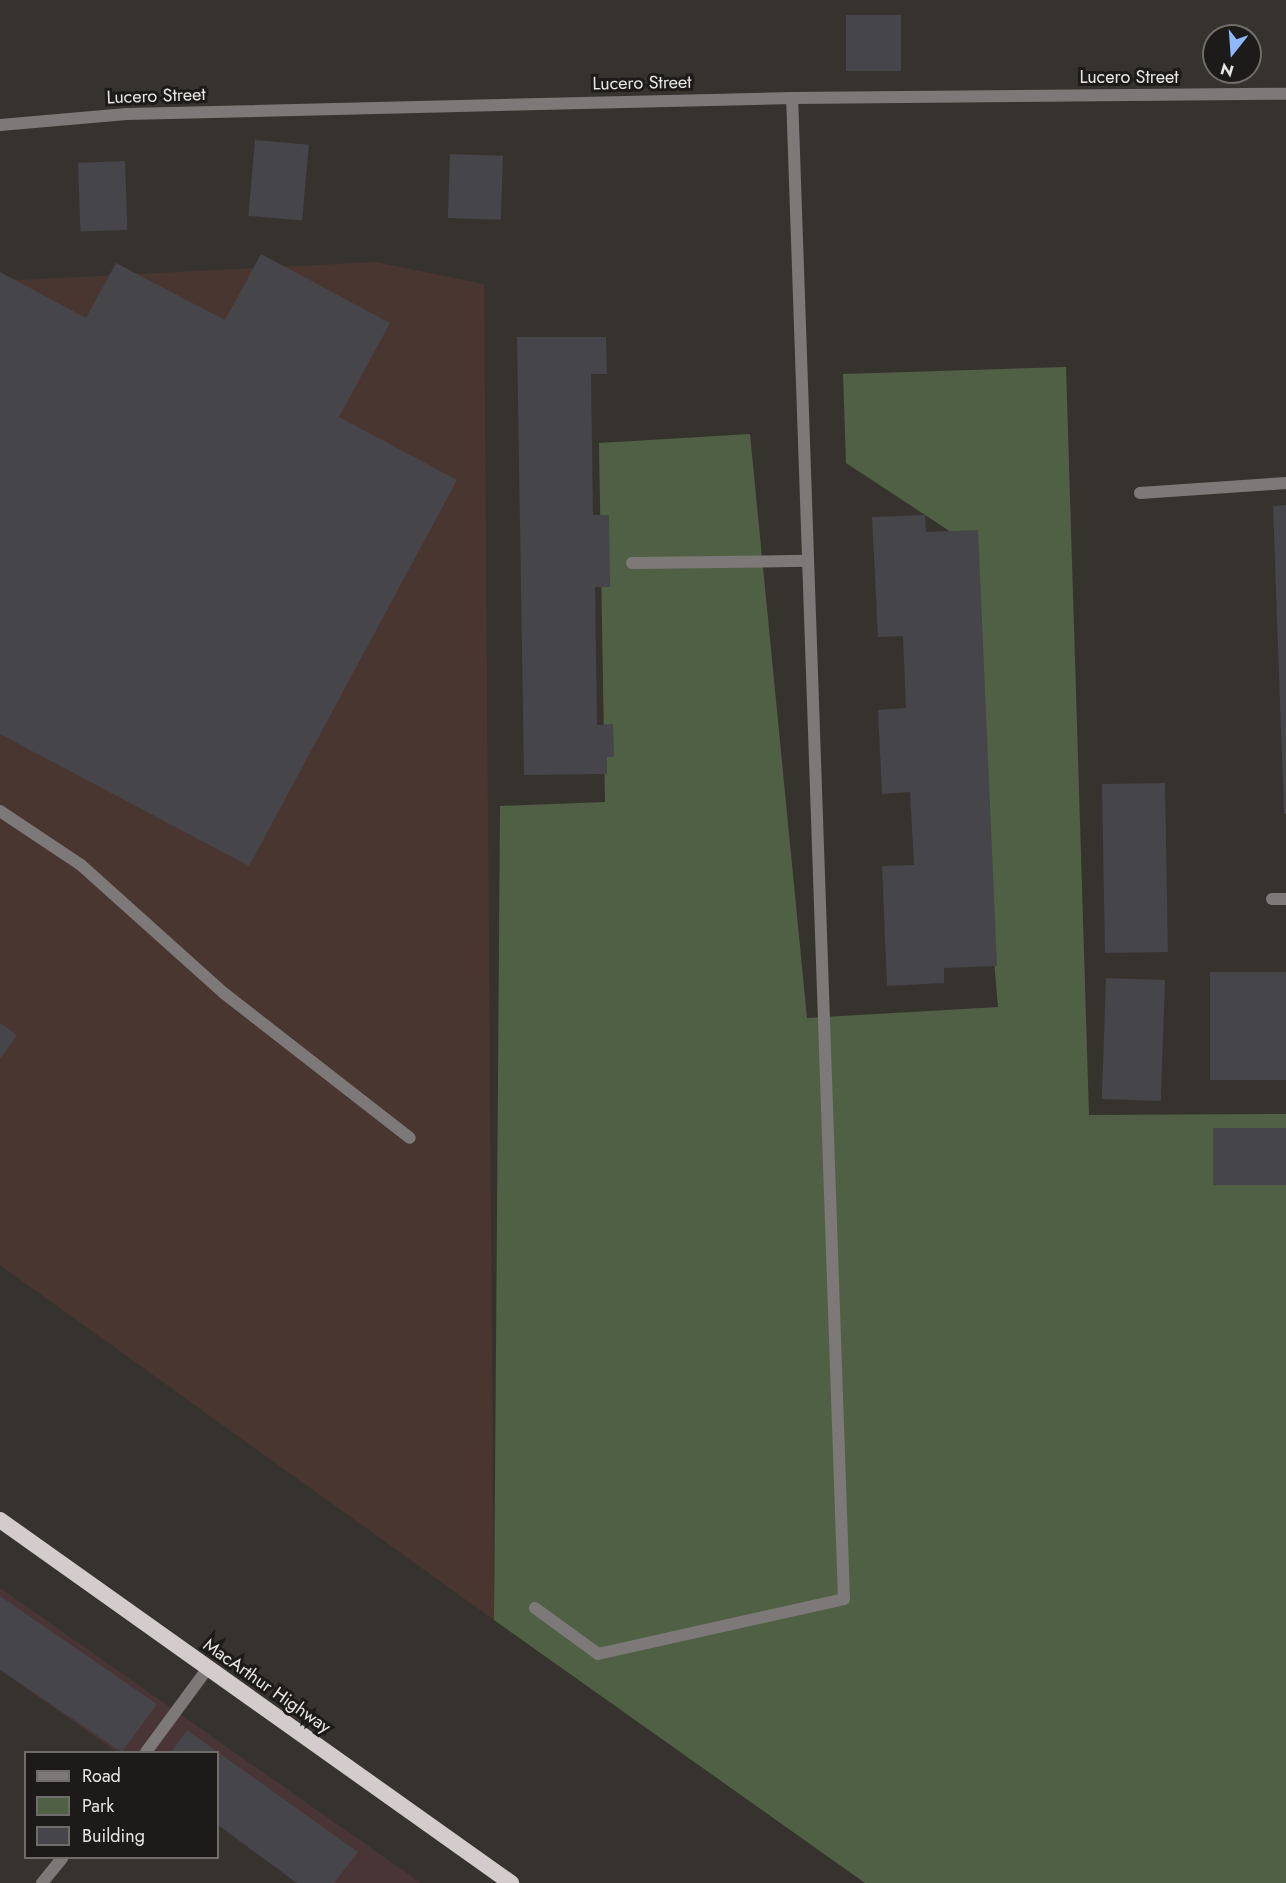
<!DOCTYPE html>
<style>
body{margin:0}
#map{position:relative;width:1286px;height:1883px;overflow:hidden;background:#36332e;font-family:Jost,sans-serif}
div>[style]{position:absolute}
.commercial>*{inset:0;background:#4a3536}
.industrial>*{inset:0;background:#4a3630}
.green>*{inset:0;background:#506044}
.building>*{inset:0;background:#45454a;transform-origin:0 0}
.service>*{height:12px;margin:-6px;padding:0 6px;transform-origin:6px;border-radius:6px;background:#7d7979}
.tertiary>*{height:12px;margin:-6px;padding:0 6px;transform-origin:6px;border-radius:6px;background:#7d7979}
.trunk>*{height:16px;margin:-8px;padding:0 8px;transform-origin:8px;border-radius:8px;background:#d4cccc}
span{translate:-50% -50%;white-space:nowrap;text-align:center;line-height:1.15;-webkit-text-stroke:6px #1c1b19;paint-order:stroke}
.street-label{font-size:18px;color:#e9e7e4}
.legend{position:absolute;left:24px;top:1751px;width:195px;height:108px;box-sizing:border-box;background:#1c1b19;border:2px solid #6e6d6a;margin:0;padding:8px 10px;list-style:none;font-size:18px;color:#e9e7e4}
.legend li{display:flex;align-items:center;gap:12px;height:30px}
.legend b{width:30px;border:2px solid #6e6d6a}
.north{position:absolute;left:1202px;top:24px;width:60px;height:60px;box-sizing:border-box;background:#1c1b19;border:2px solid #6e6d6a;border-radius:50%;rotate:197deg;font-size:16px;font-weight:700;line-height:24px;text-align:center;color:#e9e7e4}
.north::after{content:'';display:block;margin:auto;width:21px;height:27px;background:#90b8fd;clip-path:polygon(50% 0,100% 100%,50% 72%,0 100%)}
</style>
<div id="map">
<div class="commercial">
<div style="clip-path:polygon(0 1588px,421px 1883px,297px 1883px,218px 1825px,218px 1752px,117px 1752px,0 1670px)"></div>
</div>
<div class="industrial">
<div style="clip-path:polygon(375px 262px,484px 284px,494px 1620px,0 1265px,0 281px)"></div>
</div>
<div class="green">
<div style="clip-path:polygon(1066px 367px,1089px 1115px,1286px 1114px,1286px 1883px,865px 1883px,494px 1620px,500px 806px,605px 802px,599px 443px,750px 434px,807px 1018px,998px 1007px,957px 536px,846px 463px,843px 374px)"></div>
</div>
<div class="building">
<div style="left:846px;top:15px;width:55px;height:56px"></div>
<div style="left:255px;top:140px;width:54px;height:76px;rotate:5deg"></div>
<div style="left:450px;top:154px;width:53px;height:64px;rotate:2deg"></div>
<div style="left:125px;top:161px;width:69px;height:47px;rotate:88deg"></div>
<div style="clip-path:polygon(261px 254px,390px 323px,339px 417px,457px 480px,249px 866px,0 734px,0 272px,86px 318px,116px 263px,225px 320px)"></div>
<div style="clip-path:polygon(517px 337px,606px 337px,607px 374px,591px 374px,593px 515px,609px 515px,610px 587px,595px 587px,597px 725px,613px 724px,614px 757px,607px 757px,607px 774px,524px 775px)"></div>
<div style="clip-path:polygon(1286px 505px,1286px 814px,1284px 814px,1273px 506px)"></div>
<div style="clip-path:polygon(925px 515px,926px 532px,978px 530px,997px 966px,944px 968px,944px 983px,887px 986px,882px 866px,914px 865px,910px 792px,882px 794px,878px 710px,906px 708px,903px 636px,878px 637px,872px 517px)"></div>
<div style="left:1165px;top:783px;width:169px;height:63px;rotate:89deg"></div>
<div style="left:1286px;top:972px;width:108px;height:76px;rotate:90deg"></div>
<div style="left:1106px;top:978px;width:59px;height:121px;rotate:2deg"></div>
<div style="clip-path:polygon(0 1023px,17px 1035px,0 1059px)"></div>
<div style="left:1213px;top:1128px;width:73px;height:57px"></div>
<div style="clip-path:polygon(0 1596px,157px 1704px,122px 1752px,0 1670px)"></div>
<div style="clip-path:polygon(187px 1730px,358px 1852px,334px 1883px,297px 1883px,218px 1825px,218px 1752px,171px 1752px)"></div>
</div>
<div class="service">
<div style="left:1140px;top:493px;width:146px;rotate:-3.9deg"></div>
<div style="left:632px;top:563px;width:176px;rotate:-0.7deg"></div>
<div style="left:0;top:811px;width:97px;rotate:33.7deg"></div>
<div style="left:81px;top:865px;width:193px;rotate:41.9deg"></div>
<div style="left:225px;top:994px;width:234px;rotate:37.9deg"></div>
<div style="left:1272px;top:899px;width:14px"></div>
<div style="left:535px;top:1608px;width:78px;rotate:36.1deg"></div>
<div style="left:598px;top:1654px;width:252px;rotate:-12.6deg"></div>
<div style="left:844px;top:1599px;width:1502px;rotate:-91.98deg"></div>
<div style="left:146px;top:1752px;width:104px;rotate:-53.6deg"></div>
<div style="left:42px;top:1883px;width:32px;rotate:-51deg"></div>
</div>
<div class="tertiary">
<div style="left:0;top:125px;width:127px;rotate:-5deg"></div>
<div style="left:127px;top:114px;width:665px;rotate:-1.38deg"></div>
<div style="left:792px;top:98px;width:494px;rotate:-0.5deg"></div>
</div>
<div class="trunk">
<div style="left:0;top:1520px;width:627px;rotate:35.39deg"></div>
</div>
<div class="street-label">
<span style="left:1129px;top:77px">Lucero Street</span>
<span style="left:642px;top:83px;rotate:-1deg">Lucero Street</span>
<span style="left:156px;top:96px;rotate:-2deg">Lucero Street</span>
<span style="left:267px;top:1686px;rotate:35deg">MacArthur Highway</span>
</div>
<ul class="legend">
<li><b style="height:8px;background:#7d7979"></b>Road</li>
<li><b style="height:16px;background:#506044"></b>Park</li>
<li><b style="height:16px;background:#45454a"></b>Building</li>
</ul>
<div class="north">N</div>
</div>
